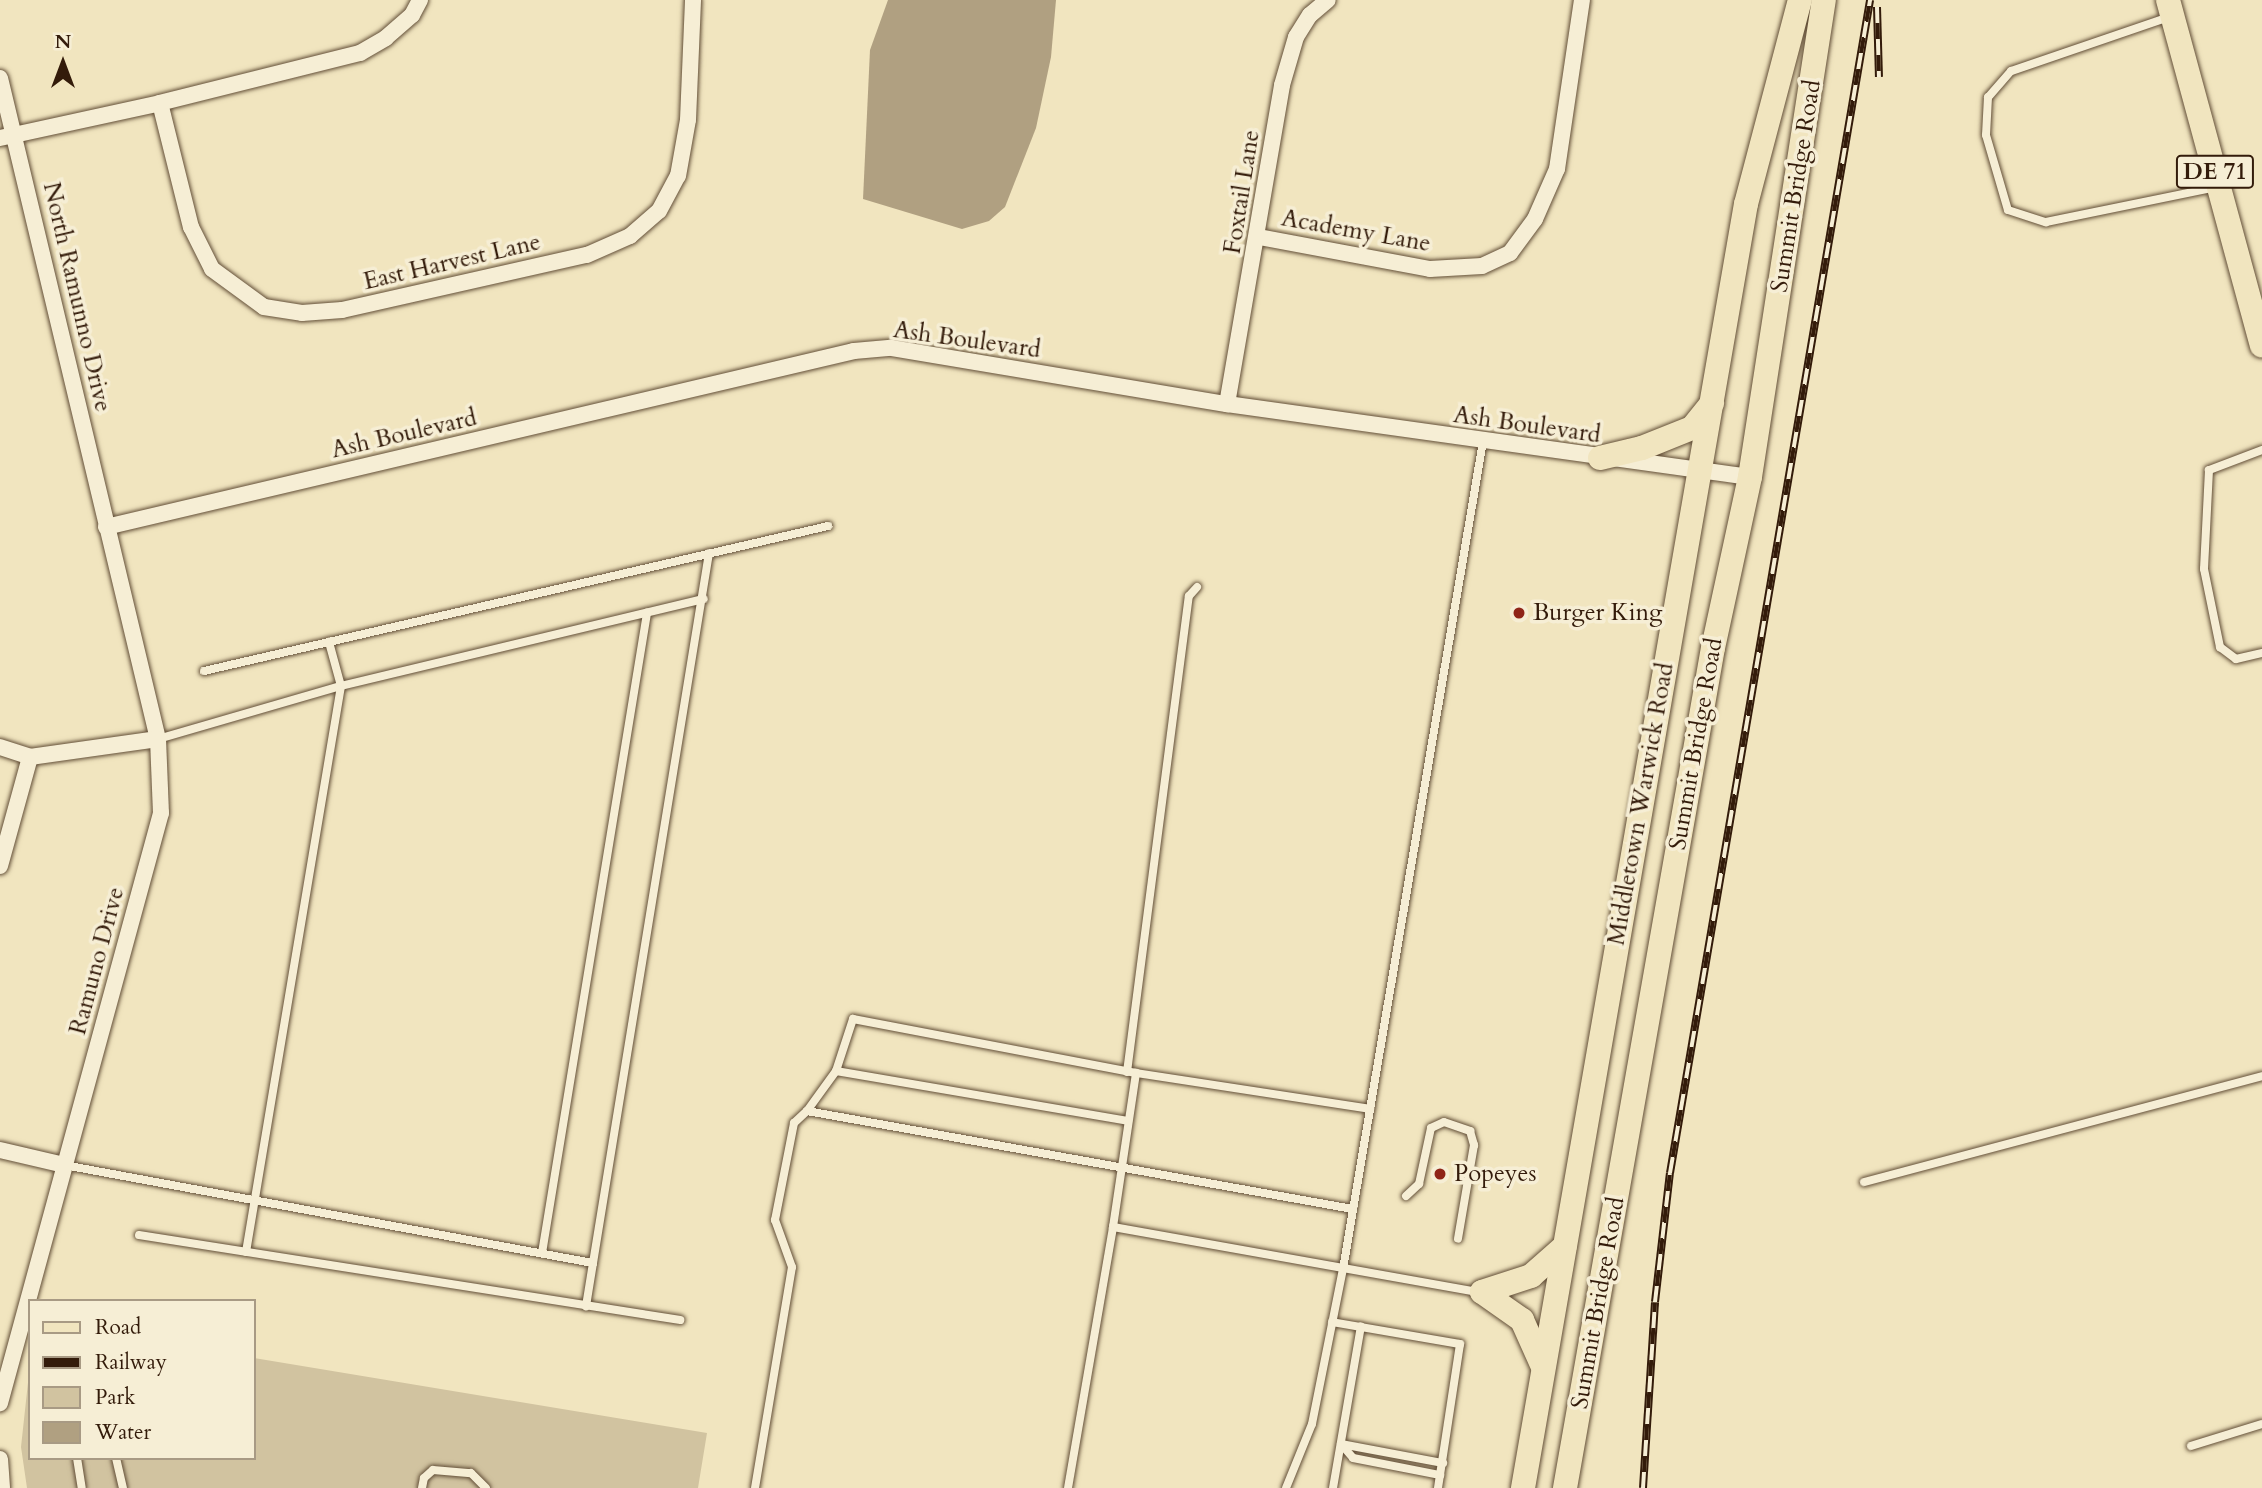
<!DOCTYPE html>
<style>
body{margin:0}
#map{position:relative;width:2262px;height:1488px;overflow:hidden;background:#f1e5bf;font-family:Cardo,serif}
div>[style]{position:absolute}
.green>*{inset:0;background:#d1c3a0}
.water>*{inset:0;background:#b0a081}
.roads{filter:drop-shadow(0 0 2px #624e37) drop-shadow(0 0 2px #624e37)}
.lane>*{height:8px;margin:-4px;padding:0 4px;transform-origin:4px;border-radius:4px;background:#f6eed5}
.street>*{height:16px;margin:-8px;padding:0 8px;transform-origin:8px;border-radius:8px;background:#f6eed5}
.primary>*{height:24px;margin:-12px;padding:0 12px;transform-origin:12px;border-radius:12px;background:#f1e5bf}
.rail>*{height:8px;margin-top:-4px;transform-origin:0;background:repeating-linear-gradient(90deg,#f6eed5 0 16px,#331b0a 0 32px);box-sizing:border-box;border-block:2px solid #331b0a}
.dots>*{width:19px;height:19px;translate:-50% -50%;box-sizing:border-box;border:4px solid #f6eed5;border-radius:50%}
span{translate:-50% -50%;white-space:nowrap;text-align:center;line-height:1.15;-webkit-text-stroke:7px #f6eed5;paint-order:stroke}
.shield-label span{padding:2px 5px;background:#f6eed5;border:2px solid;border-radius:5px;-webkit-text-stroke-width:0}
.shield-label{font-size:23px;color:#331b0a;font-weight:700}
.street-label{font-size:24px;color:#331b0a}
.poi-label{font-size:24px;color:#331b0a}
.left{translate:0 -50%;text-align:left}
.legend{position:absolute;left:28px;top:1299px;width:228px;height:161px;box-sizing:border-box;background:#f6eed5;border:2px solid #a89a84;margin:0;padding:9px 12px;list-style:none;font-size:21px;color:#331b0a}
.legend li{display:flex;align-items:center;gap:14px;height:35px}
.legend b{width:35px;border:2px solid #a89a84}
.north{position:absolute;left:28px;top:28px;width:70px;height:70px;-webkit-text-stroke:5px #f6eed5;paint-order:stroke;rotate:0deg;font-size:19px;font-weight:700;line-height:28px;text-align:center;color:#331b0a}
.north::after{content:'';display:block;margin:auto;width:24px;height:32px;background:#331b0a;clip-path:polygon(50% 0,100% 100%,50% 72%,0 100%)}
</style>
<div id="map">
<div class="green">
<div style="clip-path:polygon(254px 1358px,707px 1433px,698px 1488px,27px 1488px,21px 1447px,30px 1364px,30px 1458px,254px 1458px)"></div>
</div>
<div class="water">
<div style="clip-path:polygon(888px 0,1056px 0,1051px 57px,1036px 128px,1005px 207px,989px 221px,962px 229px,863px 199px,870px 50px)"></div>
</div>
<div class="roads">
<div class="lane">
<div style="left:2169px;top:17px;width:167px;rotate:161.1deg"></div>
<div style="left:2011px;top:71px;width:35px;rotate:131deg"></div>
<div style="left:1988px;top:97px;width:38px;rotate:93deg"></div>
<div style="left:1986px;top:135px;width:78px;rotate:73.7deg"></div>
<div style="left:2008px;top:210px;width:40px;rotate:18deg"></div>
<div style="left:2046px;top:222px;width:175px;rotate:-11.6deg"></div>
<div style="left:2262px;top:450px;width:57px;rotate:159.3deg"></div>
<div style="left:2209px;top:470px;width:99px;rotate:92.9deg"></div>
<div style="left:2204px;top:569px;width:80px;rotate:78.4deg"></div>
<div style="left:2220px;top:647px;width:20px;rotate:37deg"></div>
<div style="left:2236px;top:659px;width:27px;rotate:-13deg"></div>
<div style="left:204px;top:671px;width:641px;rotate:-13.08deg"></div>
<div style="left:158px;top:739px;width:191px;rotate:-16.2deg"></div>
<div style="left:341px;top:686px;width:373px;rotate:-13.5deg"></div>
<div style="left:836px;top:1071px;width:296px;rotate:9.7deg"></div>
<div style="left:1127px;top:1072px;width:480px;rotate:-82.6deg"></div>
<div style="left:1189px;top:596px;width:12px;rotate:-48deg"></div>
<div style="left:807px;top:1111px;width:49px;rotate:-54.1deg"></div>
<div style="left:836px;top:1071px;width:55px;rotate:-71.9deg"></div>
<div style="left:853px;top:1019px;width:288px;rotate:10.8deg"></div>
<div style="left:64px;top:1165px;width:538px;rotate:10.5deg"></div>
<div style="left:593px;top:1263px;width:44px;rotate:99.2deg"></div>
<div style="left:1864px;top:1182px;width:412px;rotate:-14.9deg"></div>
<div style="left:1406px;top:1196px;width:18px;rotate:-43deg"></div>
<div style="left:1419px;top:1184px;width:57px;rotate:-77.9deg"></div>
<div style="left:1431px;top:1128px;width:14px;rotate:-25deg"></div>
<div style="left:1444px;top:1122px;width:28px;rotate:19deg"></div>
<div style="left:1470px;top:1131px;width:15px;rotate:74deg"></div>
<div style="left:1474px;top:1145px;width:95px;rotate:99.7deg"></div>
<div style="left:1113px;top:1227px;width:156px;rotate:-81.5deg"></div>
<div style="left:1136px;top:1073px;width:237px;rotate:8.7deg"></div>
<div style="left:139px;top:1235px;width:548px;rotate:8.93deg"></div>
<div style="left:246px;top:1252px;width:574px;rotate:-80.47deg"></div>
<div style="left:341px;top:686px;width:46px;rotate:-105.3deg"></div>
<div style="left:542px;top:1253px;width:649px;rotate:-80.68deg"></div>
<div style="left:593px;top:1263px;width:719px;rotate:-80.72deg"></div>
<div style="left:1332px;top:1322px;width:130px;rotate:9.8deg"></div>
<div style="left:1460px;top:1344px;width:146px;rotate:98.7deg"></div>
<div style="left:1341px;top:1444px;width:18px;rotate:49deg"></div>
<div style="left:1353px;top:1458px;width:89px;rotate:11.1deg"></div>
<div style="left:1341px;top:1444px;width:104px;rotate:10.6deg"></div>
<div style="left:2191px;top:1446px;width:74px;rotate:-17.2deg"></div>
<div style="left:77px;top:1458px;width:30px;rotate:81deg"></div>
<div style="left:116px;top:1458px;width:31px;rotate:77deg"></div>
<div style="left:422px;top:1488px;width:10px;rotate:-79deg"></div>
<div style="left:424px;top:1478px;width:12px;rotate:-42deg"></div>
<div style="left:433px;top:1470px;width:38px;rotate:5deg"></div>
<div style="left:471px;top:1473px;width:21px;rotate:45deg"></div>
<div style="left:755px;top:1488px;width:224px;rotate:-80.5deg"></div>
<div style="left:792px;top:1267px;width:50px;rotate:-109.9deg"></div>
<div style="left:775px;top:1220px;width:99px;rotate:-78.9deg"></div>
<div style="left:794px;top:1123px;width:18px;rotate:-43deg"></div>
<div style="left:807px;top:1111px;width:555px;rotate:10.18deg"></div>
<div style="left:1068px;top:1488px;width:265px;rotate:-80.2deg"></div>
<div style="left:1113px;top:1227px;width:372px;rotate:10.1deg"></div>
<div style="left:1286px;top:1488px;width:69px;rotate:-67.9deg"></div>
<div style="left:1312px;top:1424px;width:158px;rotate:-78.7deg"></div>
<div style="left:1343px;top:1269px;width:840px;rotate:-80.4deg"></div>
<div style="left:1333px;top:1488px;width:164px;rotate:-80.2deg"></div>
</div>
<div class="street">
<div style="left:420px;top:0;width:17px;rotate:118deg"></div>
<div style="left:412px;top:15px;width:35px;rotate:139deg"></div>
<div style="left:386px;top:38px;width:30px;rotate:150deg"></div>
<div style="left:360px;top:53px;width:206px;rotate:166deg"></div>
<div style="left:160px;top:103px;width:128px;rotate:76deg"></div>
<div style="left:191px;top:227px;width:47px;rotate:63.4deg"></div>
<div style="left:212px;top:269px;width:64px;rotate:36.2deg"></div>
<div style="left:264px;top:307px;width:38px;rotate:9deg"></div>
<div style="left:302px;top:313px;width:40px;rotate:-4.3deg"></div>
<div style="left:342px;top:310px;width:251px;rotate:-12.7deg"></div>
<div style="left:587px;top:255px;width:47px;rotate:-23.8deg"></div>
<div style="left:630px;top:236px;width:38px;rotate:-41deg"></div>
<div style="left:659px;top:211px;width:40px;rotate:-62deg"></div>
<div style="left:678px;top:176px;width:57px;rotate:-79.9deg"></div>
<div style="left:688px;top:120px;width:120px;rotate:-87.6deg"></div>
<div style="left:0;top:78px;width:680px;rotate:76.56deg"></div>
<div style="left:158px;top:739px;width:74px;rotate:87.7deg"></div>
<div style="left:161px;top:813px;width:612px;rotate:105.26deg"></div>
<div style="left:0;top:138px;width:164px;rotate:-12.3deg"></div>
<div style="left:1259px;top:237px;width:174px;rotate:10.6deg"></div>
<div style="left:1430px;top:269px;width:52px;rotate:-3.3deg"></div>
<div style="left:1482px;top:266px;width:31px;rotate:-25deg"></div>
<div style="left:1510px;top:253px;width:42px;rotate:-53.7deg"></div>
<div style="left:1535px;top:219px;width:55px;rotate:-66.3deg"></div>
<div style="left:1557px;top:169px;width:171px;rotate:-81.6deg"></div>
<div style="left:1227px;top:404px;width:324px;rotate:-80.2deg"></div>
<div style="left:1282px;top:85px;width:50px;rotate:-73.7deg"></div>
<div style="left:1296px;top:37px;width:26px;rotate:-58deg"></div>
<div style="left:1310px;top:15px;width:23px;rotate:-40deg"></div>
<div style="left:106px;top:527px;width:768px;rotate:-13.24deg"></div>
<div style="left:854px;top:351px;width:37px;rotate:-5deg"></div>
<div style="left:891px;top:348px;width:341px;rotate:9.5deg"></div>
<div style="left:1227px;top:404px;width:528px;rotate:7.95deg"></div>
<div style="left:0;top:747px;width:32px;rotate:18deg"></div>
<div style="left:30px;top:757px;width:129px;rotate:-8deg"></div>
<div style="left:0;top:866px;width:113px;rotate:-74.6deg"></div>
<div style="left:0;top:1150px;width:66px;rotate:13.2deg"></div>
<div style="left:0;top:1459px;width:29px;rotate:86deg"></div>
</div>
<div class="primary">
<div style="left:2168px;top:0;width:358px;rotate:74.8deg"></div>
<div style="left:1600px;top:458px;width:43px;rotate:-13.4deg"></div>
<div style="left:1642px;top:448px;width:54px;rotate:-21.8deg"></div>
<div style="left:1692px;top:428px;width:32px;rotate:-51deg"></div>
<div style="left:1482px;top:1292px;width:49px;rotate:35deg"></div>
<div style="left:1522px;top:1320px;width:51px;rotate:65.9deg"></div>
<div style="left:1482px;top:1292px;width:52px;rotate:-18.1deg"></div>
<div style="left:1531px;top:1276px;width:45px;rotate:-41.4deg"></div>
<div style="left:1523px;top:1488px;width:1303px;rotate:-80.15deg"></div>
<div style="left:1746px;top:204px;width:211px;rotate:-75.2deg"></div>
<div style="left:1565px;top:1488px;width:853px;rotate:-80.01deg"></div>
<div style="left:1713px;top:648px;width:175px;rotate:-77.8deg"></div>
<div style="left:1750px;top:477px;width:483px;rotate:-81.2deg"></div>
</div>
</div>
<div class="rail">
<div style="left:1877px;top:7px;width:70px;rotate:88.4deg"></div>
<div style="left:1643px;top:1488px;width:186px;rotate:-86.3deg"></div>
<div style="left:1655px;top:1302px;width:130px;rotate:-83.4deg"></div>
<div style="left:1670px;top:1173px;width:1190px;rotate:-80.32deg"></div>
</div>
<div class="dots">
<div style="left:1519px;top:613px;background:#8f2418"></div>
<div style="left:1440px;top:1174px;background:#8f2418"></div>
</div>
<div class="shield-label">
<span style="left:2215px;top:172px">DE 71</span>
</div>
<div class="street-label">
<span style="left:1796px;top:186px;rotate:-81deg">Summit Bridge Road</span>
<span style="left:1242px;top:192px;rotate:-81deg">Foxtail Lane</span>
<span style="left:1356px;top:231px;rotate:10deg">Academy Lane</span>
<span style="left:452px;top:262px;rotate:-13deg">East Harvest Lane</span>
<span style="left:77px;top:297px;rotate:77deg">North Ramunno Drive</span>
<span style="left:967px;top:340px;rotate:8deg">Ash Boulevard</span>
<span style="left:1527px;top:425px;rotate:8deg">Ash Boulevard</span>
<span style="left:404px;top:434px;rotate:-13deg">Ash Boulevard</span>
<span style="left:1696px;top:744px;rotate:-80deg">Summit Bridge Road</span>
<span style="left:1641px;top:804px;rotate:-80deg">Middletown Warwick Road</span>
<span style="left:97px;top:961px;rotate:-75deg">Ramuno Drive</span>
<span style="left:1598px;top:1303px;rotate:-80deg">Summit Bridge Road</span>
</div>
<div class="poi-label">
<span class="left" style="left:1533px;top:613px">Burger King</span>
<span class="left" style="left:1454px;top:1174px">Popeyes</span>
</div>
<ul class="legend">
<li><b style="height:9px;background:#f1e5bf"></b>Road</li>
<li><b style="height:9px;background:#331b0a"></b>Railway</li>
<li><b style="height:19px;background:#d1c3a0"></b>Park</li>
<li><b style="height:19px;background:#b0a081"></b>Water</li>
</ul>
<div class="north">N</div>
</div>
